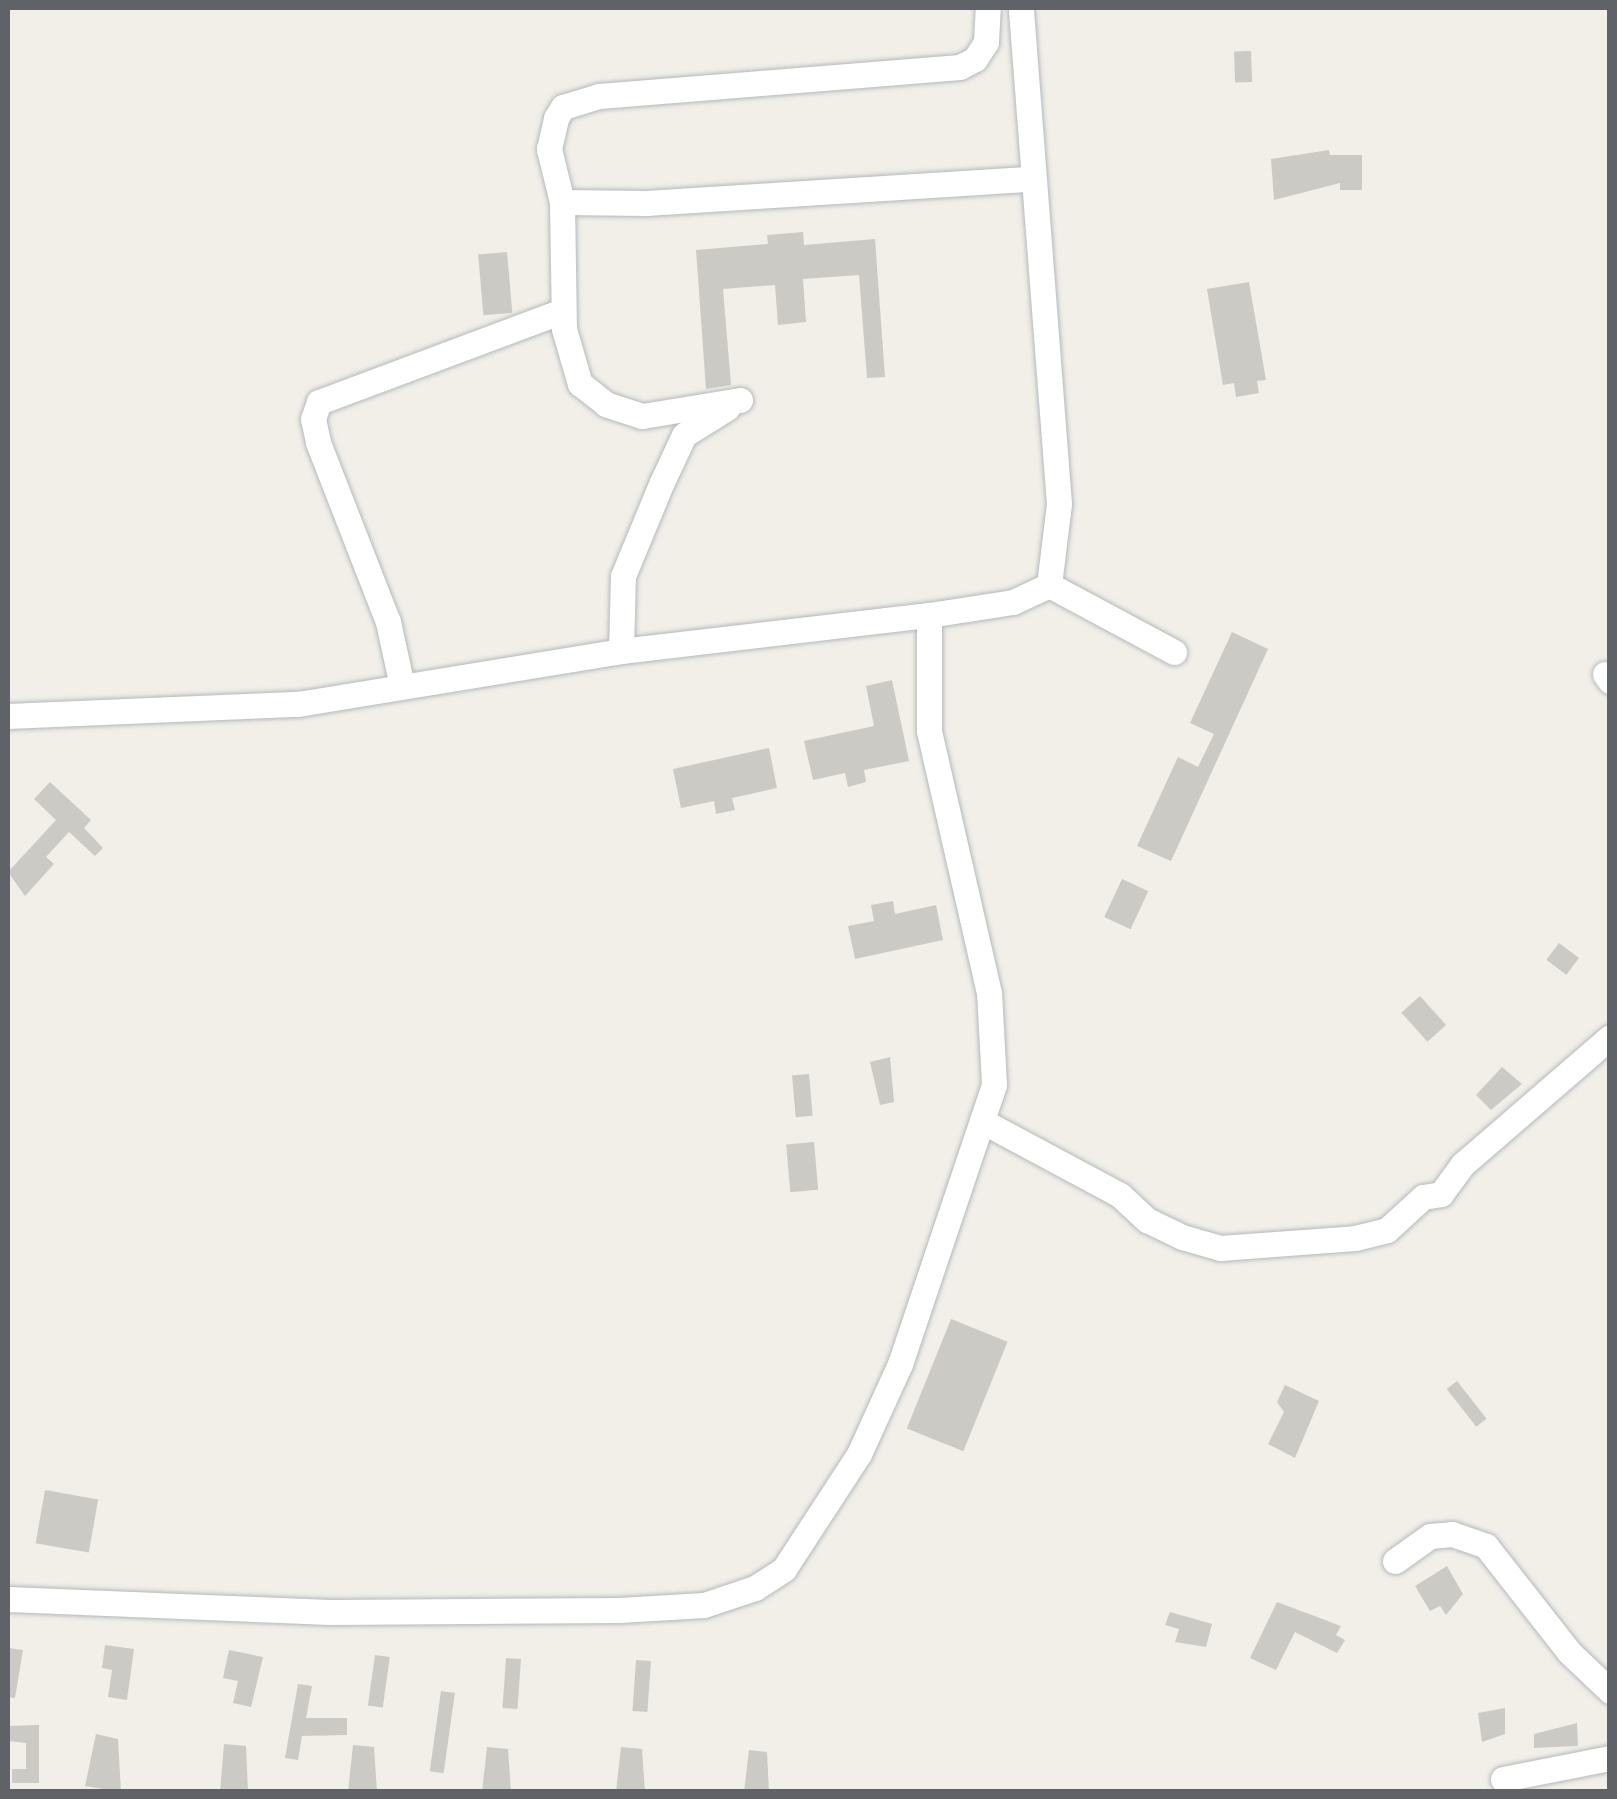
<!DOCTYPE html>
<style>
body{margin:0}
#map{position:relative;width:1617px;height:1799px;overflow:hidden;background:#f1efe8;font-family:Quicksand,sans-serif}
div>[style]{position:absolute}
.building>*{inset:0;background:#cccac5;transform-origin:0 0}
.roads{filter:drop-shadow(0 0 2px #b5b8bc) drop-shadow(0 0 2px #b5b8bc)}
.minor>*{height:25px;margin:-12.5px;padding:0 12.5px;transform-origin:12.5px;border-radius:12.5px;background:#fff}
span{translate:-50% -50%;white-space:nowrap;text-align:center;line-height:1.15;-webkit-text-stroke:8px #fff;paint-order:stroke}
.frame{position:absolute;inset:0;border:10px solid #5f6368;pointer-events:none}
</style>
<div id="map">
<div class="building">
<div style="left:1251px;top:51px;width:31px;height:17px;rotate:88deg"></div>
<div style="clip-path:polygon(1329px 150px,1330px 155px,1362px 155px,1362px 190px,1340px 190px,1340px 183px,1274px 200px,1271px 159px)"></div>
<div style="clip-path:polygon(803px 232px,804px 245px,875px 239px,885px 377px,867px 378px,859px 275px,803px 279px,806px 322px,778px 325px,775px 285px,723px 289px,731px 385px,706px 389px,696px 250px,768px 244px,767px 235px)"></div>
<div style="left:507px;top:252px;width:61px;height:29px;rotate:85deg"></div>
<div style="clip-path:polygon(1249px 282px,1266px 380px,1257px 381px,1259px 393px,1236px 397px,1234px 383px,1223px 385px,1207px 289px)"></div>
<div style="clip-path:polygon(1232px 632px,1268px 649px,1171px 861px,1137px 846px,1178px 757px,1198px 767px,1214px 734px,1190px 723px)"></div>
<div style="clip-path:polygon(892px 680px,909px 761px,864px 770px,866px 782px,848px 787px,845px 773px,813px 780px,804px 741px,874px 726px,866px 686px)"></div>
<div style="clip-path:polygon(769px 748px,777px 788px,732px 798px,735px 810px,716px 814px,714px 801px,681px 808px,673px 769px)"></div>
<div style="clip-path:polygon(50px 782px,91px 820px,84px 828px,103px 848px,95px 856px,69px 832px,46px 857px,54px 864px,25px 896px,8px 872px,56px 820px,34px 799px)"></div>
<div style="left:1122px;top:879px;width:29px;height:42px;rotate:25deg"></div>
<div style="clip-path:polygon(893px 901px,895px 914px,936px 905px,943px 940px,855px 959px,848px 926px,874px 921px,871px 905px)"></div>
<div style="left:1559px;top:943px;width:25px;height:21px;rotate:37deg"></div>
<div style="left:1420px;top:996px;width:39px;height:25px;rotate:48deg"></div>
<div style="clip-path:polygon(890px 1057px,894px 1102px,880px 1105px,870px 1062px)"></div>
<div style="clip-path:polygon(1502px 1067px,1522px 1084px,1491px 1110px,1476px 1095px)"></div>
<div style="left:809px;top:1074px;width:42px;height:17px;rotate:85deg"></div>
<div style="left:814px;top:1142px;width:48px;height:28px;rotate:85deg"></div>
<div style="left:951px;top:1319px;width:61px;height:118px;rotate:22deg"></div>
<div style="left:1457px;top:1381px;width:48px;height:13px;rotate:52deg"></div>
<div style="clip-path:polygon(1285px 1385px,1319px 1401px,1295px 1458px,1268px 1444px,1284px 1412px,1277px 1402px)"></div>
<div style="left:45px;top:1490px;width:54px;height:54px;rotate:10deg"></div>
<div style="clip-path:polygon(1447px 1566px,1463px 1594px,1446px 1615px,1440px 1606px,1430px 1611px,1415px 1586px)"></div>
<div style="clip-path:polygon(1277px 1602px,1341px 1626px,1336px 1635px,1345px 1640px,1337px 1653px,1295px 1632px,1276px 1670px,1250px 1658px)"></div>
<div style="clip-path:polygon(1170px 1612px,1212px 1624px,1206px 1647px,1175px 1642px,1179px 1629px,1165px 1625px)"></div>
<div style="clip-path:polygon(105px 1645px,134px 1649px,127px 1700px,108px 1697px,112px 1670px,102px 1668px)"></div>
<div style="clip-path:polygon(8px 1648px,23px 1650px,15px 1698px,8px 1697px)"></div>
<div style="clip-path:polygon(229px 1650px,263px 1657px,251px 1707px,233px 1703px,238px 1681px,223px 1678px)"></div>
<div style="left:375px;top:1655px;width:15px;height:51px;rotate:8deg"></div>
<div style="left:506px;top:1658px;width:15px;height:50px;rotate:4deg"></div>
<div style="left:636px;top:1660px;width:15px;height:51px;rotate:4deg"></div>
<div style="clip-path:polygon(298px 1684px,312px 1686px,306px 1718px,347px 1718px,347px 1735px,302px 1736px,298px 1760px,285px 1758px)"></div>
<div style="left:441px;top:1691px;width:14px;height:81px;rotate:8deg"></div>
<div style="clip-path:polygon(1505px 1708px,1505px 1734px,1482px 1742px,1478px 1713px)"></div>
<div style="clip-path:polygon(1577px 1723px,1578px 1746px,1534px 1748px,1534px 1734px)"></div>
<div style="clip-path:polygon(39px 1725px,39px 1783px,12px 1783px,12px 1769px,26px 1769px,26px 1743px,8px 1741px,8px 1726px)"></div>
<div style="clip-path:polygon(96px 1734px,118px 1739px,121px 1792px,85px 1786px)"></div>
<div style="clip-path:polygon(224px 1744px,246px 1746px,248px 1792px,220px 1792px)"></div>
<div style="clip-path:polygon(353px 1745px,374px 1747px,377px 1792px,348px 1792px)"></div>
<div style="clip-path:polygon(487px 1747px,508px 1749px,511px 1792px,482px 1792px)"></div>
<div style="clip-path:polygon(621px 1747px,642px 1749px,645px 1792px,616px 1792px)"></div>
<div style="clip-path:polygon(749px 1750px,767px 1752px,769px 1792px,744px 1792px)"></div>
</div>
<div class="roads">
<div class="minor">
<div style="left:562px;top:202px;width:84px;rotate:0.7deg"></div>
<div style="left:646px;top:203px;width:385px;rotate:-3.6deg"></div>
<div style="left:740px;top:400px;width:99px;rotate:170.7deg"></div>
<div style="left:642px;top:416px;width:38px;rotate:-162deg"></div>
<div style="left:606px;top:404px;width:33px;rotate:-142deg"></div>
<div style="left:580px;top:384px;width:57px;rotate:-106.2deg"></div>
<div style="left:564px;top:329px;width:127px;rotate:-90.9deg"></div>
<div style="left:562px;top:202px;width:55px;rotate:-103.8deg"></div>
<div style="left:549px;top:149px;width:32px;rotate:-77deg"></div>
<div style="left:556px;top:118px;width:13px;rotate:-58deg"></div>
<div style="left:563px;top:107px;width:38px;rotate:-17deg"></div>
<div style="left:599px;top:96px;width:362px;rotate:-4.6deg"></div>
<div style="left:960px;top:67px;width:17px;rotate:-28deg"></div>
<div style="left:975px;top:59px;width:20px;rotate:-57deg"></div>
<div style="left:986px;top:42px;width:34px;rotate:-87deg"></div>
<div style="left:1049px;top:585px;width:142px;rotate:28.2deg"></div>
<div style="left:621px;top:651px;width:75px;rotate:-88.5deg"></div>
<div style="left:623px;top:576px;width:102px;rotate:-67.5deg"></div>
<div style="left:662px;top:482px;width:52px;rotate:-64.9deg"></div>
<div style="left:684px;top:435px;width:51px;rotate:-32.1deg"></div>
<div style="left:1605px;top:674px;width:9px;rotate:54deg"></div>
<div style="left:402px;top:686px;width:66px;rotate:-102.3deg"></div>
<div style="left:388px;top:622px;width:193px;rotate:-111.3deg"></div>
<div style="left:318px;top:442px;width:24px;rotate:-102deg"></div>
<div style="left:313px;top:419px;width:18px;rotate:-71deg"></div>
<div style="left:319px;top:402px;width:260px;rotate:-20.5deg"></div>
<div style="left:8px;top:716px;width:290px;rotate:-2.4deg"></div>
<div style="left:298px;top:704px;width:327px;rotate:-9.3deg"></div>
<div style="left:621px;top:651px;width:310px;rotate:-6.7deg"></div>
<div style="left:929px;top:615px;width:85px;rotate:-8.8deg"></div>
<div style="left:1013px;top:602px;width:40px;rotate:-25deg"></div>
<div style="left:1049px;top:585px;width:82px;rotate:-83deg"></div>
<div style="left:1059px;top:504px;width:497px;rotate:-94.4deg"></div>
<div style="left:982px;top:1121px;width:157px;rotate:28.2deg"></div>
<div style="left:1120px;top:1195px;width:37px;rotate:43deg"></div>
<div style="left:1147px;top:1220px;width:39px;rotate:26deg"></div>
<div style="left:1182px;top:1237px;width:40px;rotate:16deg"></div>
<div style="left:1220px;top:1248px;width:135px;rotate:-4.2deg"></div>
<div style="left:1355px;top:1238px;width:33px;rotate:-14deg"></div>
<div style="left:1387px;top:1230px;width:49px;rotate:-42.5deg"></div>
<div style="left:1423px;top:1197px;width:18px;rotate:-9deg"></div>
<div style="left:1441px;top:1194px;width:37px;rotate:-54deg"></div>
<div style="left:1463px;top:1164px;width:194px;rotate:-40.8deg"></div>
<div style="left:1395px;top:1561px;width:43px;rotate:-35.5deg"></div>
<div style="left:1430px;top:1536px;width:22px;rotate:-5deg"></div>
<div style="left:1452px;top:1534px;width:36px;rotate:19deg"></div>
<div style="left:1486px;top:1546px;width:135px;rotate:51.9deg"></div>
<div style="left:1569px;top:1652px;width:57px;rotate:43.6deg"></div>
<div style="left:8px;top:1599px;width:322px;rotate:2.3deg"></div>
<div style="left:330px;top:1612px;width:289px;rotate:-0.4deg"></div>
<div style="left:619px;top:1610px;width:85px;rotate:-3.4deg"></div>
<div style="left:704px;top:1605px;width:54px;rotate:-18.4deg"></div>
<div style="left:755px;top:1588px;width:35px;rotate:-33deg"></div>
<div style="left:784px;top:1569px;width:137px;rotate:-56.9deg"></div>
<div style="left:859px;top:1454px;width:99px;rotate:-65.5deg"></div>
<div style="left:900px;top:1364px;width:295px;rotate:-71.4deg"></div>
<div style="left:994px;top:1084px;width:91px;rotate:-93.1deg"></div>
<div style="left:989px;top:993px;width:269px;rotate:-102.9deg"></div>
<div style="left:929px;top:731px;width:116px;rotate:-90deg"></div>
<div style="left:1503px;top:1779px;width:109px;rotate:-11.1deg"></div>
</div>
</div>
<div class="frame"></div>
</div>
